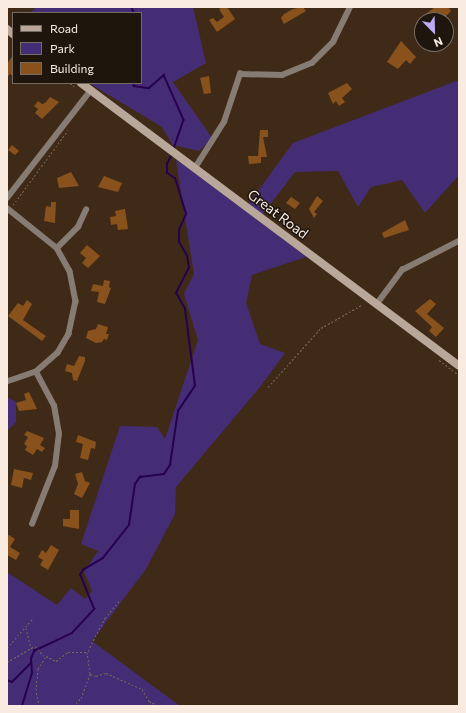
<!DOCTYPE html>
<style>
body{margin:0}
#map{position:relative;width:466px;height:713px;overflow:hidden;background:#3f2a18;font-family:Commissioner,sans-serif}
div>[style]{position:absolute}
.green>*{inset:0;background:#452d75}
.stream>*{height:1.5px;margin:-0.75px;padding:0 0.75px;transform-origin:0.75px;border-radius:0.75px;background:#25014f}
.building>*{inset:0;background:#89511c}
.path>*{height:1px;margin-top:-0.5px;transform-origin:0;background:repeating-linear-gradient(90deg,#7a6758 0 2px,transparent 0 4px)}
.street>*{height:5.5px;margin:-2.75px;padding:0 2.75px;transform-origin:2.75px;border-radius:2.75px;background:#877c73}
.secondary>*{height:8px;margin:-4px;padding:0 4px;transform-origin:4px;border-radius:4px;background:#b9a799}
span{translate:-50% -50%;white-space:nowrap;text-align:center;line-height:1.15;-webkit-text-stroke:3px #1e150d;paint-order:stroke}
.street-label{font-size:14px;color:#faebe1}
.frame{position:absolute;inset:0;border:8px solid #faebe1;pointer-events:none}
.legend{position:absolute;left:12px;top:12px;width:130px;height:72px;box-sizing:border-box;background:#1e150d;border:1px solid #766b62;margin:0;padding:5px 7px;list-style:none;font-size:12px;color:#faebe1}
.legend li{display:flex;align-items:center;gap:8px;height:20px}
.legend b{width:20px;border:1px solid #766b62}
.north{position:absolute;left:414px;top:12px;width:40px;height:40px;box-sizing:border-box;background:#1e150d;border:1px solid #766b62;border-radius:50%;rotate:157deg;font-size:11px;font-weight:700;line-height:16px;text-align:center;color:#faebe1}
.north::after{content:'';display:block;margin:auto;width:14px;height:18px;background:#bcaaf5;clip-path:polygon(50% 0,100% 100%,50% 72%,0 100%)}
</style>
<div id="map">
<div class="green">
<div style="clip-path:polygon(36px 7px,193px 7px,206px 63px,173px 82px,212px 138px,199px 151px,173px 145px,162px 127px,89px 83px,141px 83px,141px 13px,30px 13px)"></div>
<div style="clip-path:polygon(459px 80px,459px 175px,425px 213px,402px 180px,371px 187px,358px 207px,338px 171px,295px 172px,261px 216px,312px 255px,252px 275px,246px 303px,260px 344px,285px 353px,260px 387px,176px 487px,175px 514px,146px 569px,92px 641px,180px 706px,7px 706px,7px 572px,57px 605px,71px 588px,85px 599px,92px 591px,84px 572px,98px 551px,81px 544px,120px 426px,157px 427px,165px 439px,198px 340px,184px 294px,194px 274px,176px 160px,247px 206px,293px 143px)"></div>
<div style="clip-path:polygon(7px 397px,16px 402px,16px 422px,7px 431px)"></div>
</div>
<div class="stream">
<div style="left:132px;top:7px;width:6px;rotate:72deg"></div>
<div style="left:141px;top:38px;width:13px;rotate:90deg"></div>
<div style="left:134px;top:83px;width:3px;rotate:90deg"></div>
<div style="left:134px;top:86px;width:15px;rotate:8deg"></div>
<div style="left:149px;top:88px;width:20px;rotate:-41deg"></div>
<div style="left:164px;top:75px;width:49px;rotate:66deg"></div>
<div style="left:184px;top:120px;width:31px;rotate:109deg"></div>
<div style="left:7px;top:680px;width:5px;rotate:22deg"></div>
<div style="left:12px;top:682px;width:27px;rotate:-45deg"></div>
<div style="left:22px;top:706px;width:34px;rotate:-73deg"></div>
<div style="left:32px;top:673px;width:14px;rotate:-94deg"></div>
<div style="left:31px;top:659px;width:9px;rotate:-69deg"></div>
<div style="left:34px;top:651px;width:42px;rotate:-25.3deg"></div>
<div style="left:72px;top:633px;width:33px;rotate:-47deg"></div>
<div style="left:94px;top:609px;width:37px;rotate:-112deg"></div>
<div style="left:80px;top:575px;width:6px;rotate:-59deg"></div>
<div style="left:83px;top:570px;width:23px;rotate:-31deg"></div>
<div style="left:103px;top:558px;width:42px;rotate:-51.8deg"></div>
<div style="left:129px;top:525px;width:41px;rotate:-81.7deg"></div>
<div style="left:135px;top:484px;width:9px;rotate:-54deg"></div>
<div style="left:140px;top:477px;width:24px;rotate:-7deg"></div>
<div style="left:164px;top:474px;width:11px;rotate:-56deg"></div>
<div style="left:170px;top:465px;width:55px;rotate:-81.6deg"></div>
<div style="left:178px;top:411px;width:30px;rotate:-56deg"></div>
<div style="left:195px;top:386px;width:78px;rotate:-97.4deg"></div>
<div style="left:185px;top:309px;width:18px;rotate:-119deg"></div>
<div style="left:176px;top:293px;width:28px;rotate:-63deg"></div>
<div style="left:189px;top:268px;width:12px;rotate:-99deg"></div>
<div style="left:187px;top:256px;width:16px;rotate:-120deg"></div>
<div style="left:179px;top:242px;width:12px;rotate:-90deg"></div>
<div style="left:179px;top:230px;width:17px;rotate:-66deg"></div>
<div style="left:186px;top:214px;width:37px;rotate:-107deg"></div>
<div style="left:175px;top:179px;width:10px;rotate:-143deg"></div>
<div style="left:167px;top:173px;width:9px;rotate:-90deg"></div>
<div style="left:167px;top:164px;width:11px;rotate:-63deg"></div>
</div>
<div class="building">
<div style="clip-path:polygon(223px 7px,227px 7px,235px 19px,217px 32px,209px 20px,213px 18px,217px 22px,224px 17px,219px 9px)"></div>
<div style="clip-path:polygon(303px 7px,306px 11px,284px 24px,281px 18px,284px 14px,293px 9px)"></div>
<div style="clip-path:polygon(435px 7px,448px 7px,451px 11px,442px 20px,425px 20px,422px 17px)"></div>
<div style="clip-path:polygon(401px 41px,416px 57px,410px 64px,406px 60px,398px 69px,387px 62px)"></div>
<div style="clip-path:polygon(13px 55px,13px 76px,10px 74px,7px 77px,7px 64px)"></div>
<div style="clip-path:polygon(209px 76px,211px 93px,204px 94px,200px 78px)"></div>
<div style="clip-path:polygon(347px 83px,352px 89px,342px 98px,345px 102px,339px 106px,336px 101px,333px 104px,328px 93px)"></div>
<div style="clip-path:polygon(50px 97px,59px 102px,42px 119px,35px 113px,38px 109px,34px 106px,38px 101px,42px 104px,45px 103px)"></div>
<div style="clip-path:polygon(260px 130px,268px 130px,268px 137px,263px 137px,267px 157px,261px 157px,261px 163px,249px 164px,248px 156px,258px 156px)"></div>
<div style="clip-path:polygon(12px 145px,19px 151px,15px 155px,8px 150px)"></div>
<div style="clip-path:polygon(71px 172px,79px 186px,59px 188px,57px 178px)"></div>
<div style="clip-path:polygon(104px 176px,122px 183px,118px 192px,98px 187px)"></div>
<div style="clip-path:polygon(317px 196px,323px 201px,314px 212px,317px 214px,314px 218px,309px 209px)"></div>
<div style="clip-path:polygon(291px 197px,300px 203px,295px 209px,286px 203px)"></div>
<div style="clip-path:polygon(51px 202px,56px 202px,55px 223px,44px 221px,46px 206px,51px 207px)"></div>
<div style="clip-path:polygon(125px 209px,128px 229px,118px 230px,117px 224px,111px 225px,110px 217px,116px 216px,115px 211px)"></div>
<div style="clip-path:polygon(405px 220px,409px 230px,384px 238px,382px 233px)"></div>
<div style="clip-path:polygon(87px 245px,100px 256px,88px 268px,82px 263px,86px 258px,80px 253px)"></div>
<div style="clip-path:polygon(104px 280px,110px 281px,109px 287px,111px 288px,105px 304px,97px 302px,99px 292px,91px 291px,93px 284px,103px 286px)"></div>
<div style="clip-path:polygon(430px 299px,436px 304px,427px 314px,444px 328px,436px 337px,429px 331px,432px 327px,415px 311px)"></div>
<div style="clip-path:polygon(27px 300px,32px 304px,23px 320px,46px 336px,42px 341px,8px 316px,18px 303px,23px 306px)"></div>
<div style="clip-path:polygon(98px 324px,108px 327px,106px 334px,109px 334px,107px 340px,104px 339px,102px 342px,96px 343px,86px 338px,88px 331px,96px 329px)"></div>
<div style="clip-path:polygon(79px 356px,85px 357px,85px 361px,77px 381px,73px 380px,72px 373px,65px 371px,67px 364px,74px 366px)"></div>
<div style="clip-path:polygon(29px 392px,37px 409px,19px 411px,16px 403px,26px 400px,24px 394px)"></div>
<div style="clip-path:polygon(27px 431px,44px 438px,40px 445px,45px 448px,42px 452px,37px 449px,33px 455px,25px 450px,27px 446px,24px 444px,28px 437px,24px 435px)"></div>
<div style="clip-path:polygon(78px 435px,96px 442px,95px 449px,91px 448px,88px 460px,80px 458px,83px 444px,76px 442px)"></div>
<div style="clip-path:polygon(14px 469px,33px 473px,31px 480px,24px 478px,22px 488px,11px 485px)"></div>
<div style="clip-path:polygon(82px 472px,85px 481px,90px 483px,82px 498px,74px 494px,78px 484px,75px 474px)"></div>
<div style="clip-path:polygon(70px 510px,79px 510px,79px 529px,63px 526px,63px 519px,70px 519px)"></div>
<div style="clip-path:polygon(9px 535px,15px 539px,10px 547px,20px 553px,16px 560px,7px 555px,7px 536px)"></div>
<div style="clip-path:polygon(51px 545px,59px 550px,48px 570px,40px 565px,43px 560px,38px 557px,42px 550px,46px 553px)"></div>
</div>
<div class="path">
<div style="left:70px;top:83px;width:6px;rotate:39deg"></div>
<div style="left:13px;top:205px;width:93px;rotate:-53.7deg"></div>
<div style="left:439px;top:360px;width:25px;rotate:37deg"></div>
<div style="left:268px;top:387px;width:79px;rotate:-48.1deg"></div>
<div style="left:321px;top:328px;width:48px;rotate:-29.7deg"></div>
<div style="left:26px;top:628px;width:21px;rotate:76deg"></div>
<div style="left:7px;top:648px;width:40px;rotate:-49deg"></div>
<div style="left:88px;top:651px;width:37px;rotate:-63deg"></div>
<div style="left:105px;top:618px;width:23px;rotate:-50deg"></div>
<div style="left:7px;top:662px;width:32px;rotate:-30deg"></div>
<div style="left:35px;top:646px;width:13px;rotate:48deg"></div>
<div style="left:39px;top:706px;width:16px;rotate:-101deg"></div>
<div style="left:36px;top:690px;width:21px;rotate:-85deg"></div>
<div style="left:38px;top:669px;width:15px;rotate:-58deg"></div>
<div style="left:46px;top:656px;width:11px;rotate:27deg"></div>
<div style="left:56px;top:661px;width:15px;rotate:-37deg"></div>
<div style="left:68px;top:652px;width:19px"></div>
<div style="left:87px;top:652px;width:22px;rotate:82deg"></div>
<div style="left:90px;top:674px;width:6px;rotate:18deg"></div>
<div style="left:96px;top:676px;width:10px;rotate:-17deg"></div>
<div style="left:106px;top:673px;width:39px;rotate:24deg"></div>
<div style="left:142px;top:689px;width:14px;rotate:60deg"></div>
<div style="left:149px;top:701px;width:11px;rotate:27deg"></div>
<div style="left:73px;top:706px;width:11px;rotate:-45deg"></div>
<div style="left:81px;top:698px;width:26px;rotate:-69deg"></div>
</div>
<div class="street">
<div style="left:195px;top:168px;width:54px;rotate:-57.8deg"></div>
<div style="left:224px;top:122px;width:51px;rotate:-71.6deg"></div>
<div style="left:240px;top:74px;width:42px;rotate:1.4deg"></div>
<div style="left:282px;top:75px;width:32px;rotate:-22deg"></div>
<div style="left:312px;top:63px;width:30px;rotate:-45deg"></div>
<div style="left:333px;top:42px;width:39px;rotate:-64deg"></div>
<div style="left:7px;top:198px;width:137px;rotate:-52.1deg"></div>
<div style="left:7px;top:208px;width:64px;rotate:38.7deg"></div>
<div style="left:57px;top:248px;width:26px;rotate:61deg"></div>
<div style="left:70px;top:271px;width:31px;rotate:79deg"></div>
<div style="left:76px;top:301px;width:34px;rotate:102deg"></div>
<div style="left:69px;top:334px;width:22px;rotate:120deg"></div>
<div style="left:58px;top:353px;width:29px;rotate:139deg"></div>
<div style="left:36px;top:372px;width:31px;rotate:161deg"></div>
<div style="left:57px;top:248px;width:30px;rotate:-45deg"></div>
<div style="left:78px;top:227px;width:19px;rotate:-65deg"></div>
<div style="left:376px;top:305px;width:44px;rotate:-53.4deg"></div>
<div style="left:402px;top:270px;width:64px;rotate:-27deg"></div>
<div style="left:32px;top:524px;width:62px;rotate:-68.4deg"></div>
<div style="left:55px;top:466px;width:32px;rotate:-83deg"></div>
<div style="left:59px;top:434px;width:28px;rotate:-100deg"></div>
<div style="left:54px;top:406px;width:38px;rotate:-118deg"></div>
</div>
<div class="secondary">
<div style="left:7px;top:29px;width:8px;rotate:40deg"></div>
<div style="left:81px;top:83px;width:472px;rotate:36.8deg"></div>
</div>
<div class="street-label">
<span style="left:278px;top:214px;rotate:37deg">Great Road</span>
</div>
<div class="frame"></div>
<ul class="legend">
<li><b style="height:5px;background:#b9a799"></b>Road</li>
<li><b style="height:11px;background:#452d75"></b>Park</li>
<li><b style="height:11px;background:#89511c"></b>Building</li>
</ul>
<div class="north">N</div>
</div>
